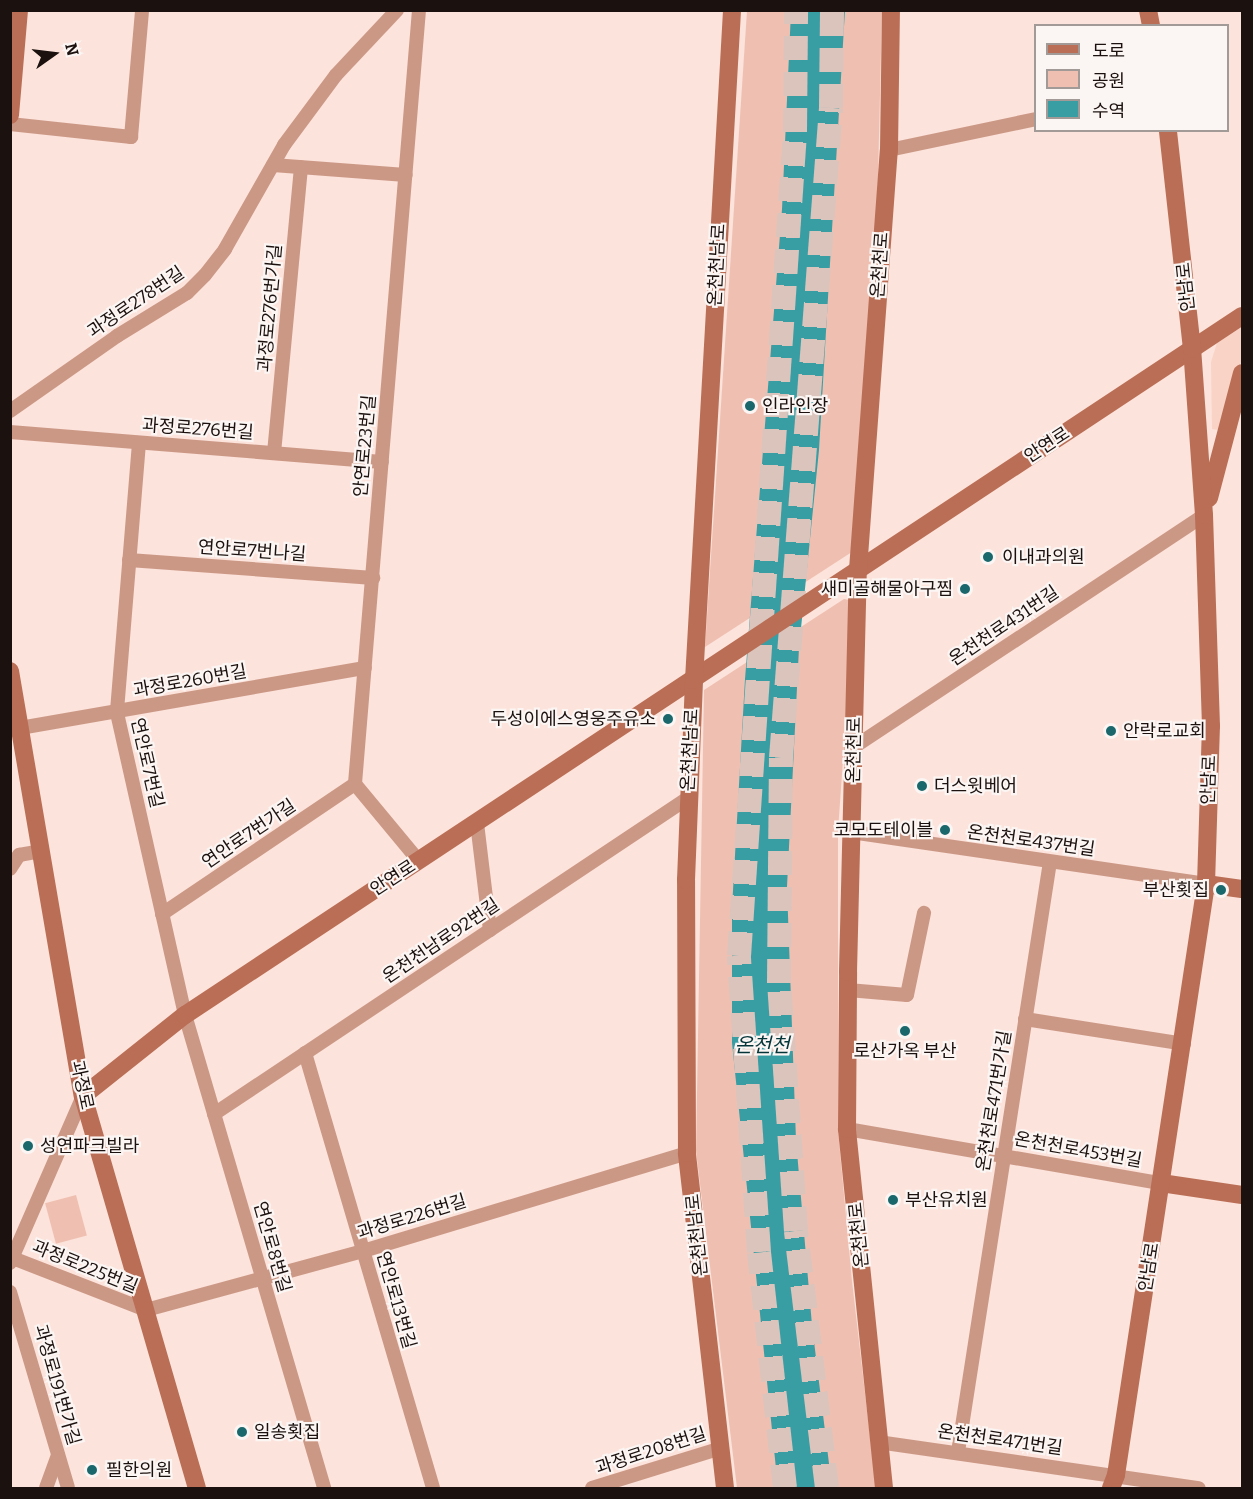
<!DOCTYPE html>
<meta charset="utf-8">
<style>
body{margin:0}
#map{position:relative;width:1253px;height:1499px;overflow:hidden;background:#fce3db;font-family:Bitter,"Noto Sans KR",serif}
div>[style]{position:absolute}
.built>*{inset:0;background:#f9d3c6}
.green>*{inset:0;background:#efc0b1;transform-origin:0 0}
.water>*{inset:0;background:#399ea4}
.highway-tunnel>*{height:24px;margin-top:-12px;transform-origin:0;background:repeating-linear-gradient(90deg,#dac4bc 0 24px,transparent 0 36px)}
.street>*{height:14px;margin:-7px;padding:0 7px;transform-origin:7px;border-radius:7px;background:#cc9886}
.secondary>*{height:18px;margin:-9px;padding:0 9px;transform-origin:9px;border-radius:9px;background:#ba6e55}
.dots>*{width:16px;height:16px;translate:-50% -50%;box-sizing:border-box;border:3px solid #fbf5f3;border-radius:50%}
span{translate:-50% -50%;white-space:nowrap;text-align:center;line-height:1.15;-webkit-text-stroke:4.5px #fbf5f3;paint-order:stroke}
.street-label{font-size:18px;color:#1b110e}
.poi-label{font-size:18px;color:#1b110e}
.left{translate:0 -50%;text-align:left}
.right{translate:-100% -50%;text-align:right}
.water-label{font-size:20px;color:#043538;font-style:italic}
.frame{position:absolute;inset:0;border:12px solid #1b110e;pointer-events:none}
.legend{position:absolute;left:1034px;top:24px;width:195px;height:108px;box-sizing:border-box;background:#fbf5f3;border:2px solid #a19a97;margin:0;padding:8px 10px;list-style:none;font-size:18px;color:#1b110e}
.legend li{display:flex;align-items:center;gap:12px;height:30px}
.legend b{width:30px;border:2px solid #a19a97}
.north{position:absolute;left:24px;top:24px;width:60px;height:60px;-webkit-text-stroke:4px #fbf5f3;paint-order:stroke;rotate:76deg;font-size:16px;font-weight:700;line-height:24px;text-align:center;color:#1b110e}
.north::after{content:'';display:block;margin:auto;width:21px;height:27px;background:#1b110e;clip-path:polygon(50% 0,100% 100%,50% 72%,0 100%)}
</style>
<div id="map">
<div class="built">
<div style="clip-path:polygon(1242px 327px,1242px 359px,1219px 430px,1212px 429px,1211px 362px,1217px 343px)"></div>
</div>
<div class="green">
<div style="clip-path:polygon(747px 11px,882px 11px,877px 218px,855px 550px,705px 647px)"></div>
<div style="clip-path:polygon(844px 599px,849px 600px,851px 646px,838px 831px,838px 1130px,852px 1281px,876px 1488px,737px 1488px,696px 1151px,704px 690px)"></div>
<div style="left:76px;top:1195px;width:42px;height:32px;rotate:75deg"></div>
</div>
<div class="water">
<div style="clip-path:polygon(845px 10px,819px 450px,799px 648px,787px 887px,796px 1140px,812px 1325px,832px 1488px,778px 1488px,732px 1043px,732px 908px,745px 679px,782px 209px,791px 11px)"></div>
</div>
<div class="highway-tunnel">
<div style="left:785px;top:1488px;width:237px;rotate:-96.3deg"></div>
<div style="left:759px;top:1252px;width:297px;rotate:-93.9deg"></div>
<div style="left:739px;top:956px;width:826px;rotate:-86.11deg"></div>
<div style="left:795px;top:132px;width:122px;rotate:-89.5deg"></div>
<div style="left:827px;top:1488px;width:259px;rotate:-96.9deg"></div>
<div style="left:796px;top:1231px;width:249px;rotate:-93.9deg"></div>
<div style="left:779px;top:983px;width:225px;rotate:-89.5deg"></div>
<div style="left:781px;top:758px;width:652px;rotate:-85.6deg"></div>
<div style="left:831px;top:108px;width:98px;rotate:-89.4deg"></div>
</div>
<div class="street">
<div style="left:419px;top:10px;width:777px;rotate:94.73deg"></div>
<div style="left:355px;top:784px;width:100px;rotate:50.3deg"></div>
<div style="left:10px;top:124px;width:122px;rotate:6.1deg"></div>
<div style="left:131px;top:137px;width:127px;rotate:-85deg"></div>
<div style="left:889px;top:150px;width:150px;rotate:-11.9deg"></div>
<div style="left:273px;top:165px;width:133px;rotate:4.3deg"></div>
<div style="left:10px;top:411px;width:131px;rotate:-35deg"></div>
<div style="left:117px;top:336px;width:82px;rotate:-31.6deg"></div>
<div style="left:187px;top:293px;width:25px;rotate:-45deg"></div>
<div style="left:205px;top:275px;width:33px;rotate:-52deg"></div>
<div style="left:225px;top:249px;width:120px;rotate:-60.4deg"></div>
<div style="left:284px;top:145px;width:87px;rotate:-53.4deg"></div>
<div style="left:336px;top:75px;width:89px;rotate:-46.8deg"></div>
<div style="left:10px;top:432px;width:373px;rotate:4.6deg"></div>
<div style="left:139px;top:443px;width:271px;rotate:94.7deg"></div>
<div style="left:117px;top:713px;width:310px;rotate:77.3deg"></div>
<div style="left:185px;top:1015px;width:493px;rotate:73.6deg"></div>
<div style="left:274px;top:453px;width:287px;rotate:-84.6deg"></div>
<div style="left:129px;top:560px;width:245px;rotate:4.2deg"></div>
<div style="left:20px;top:728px;width:350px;rotate:-9.9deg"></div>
<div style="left:854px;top:747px;width:420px;rotate:-33.5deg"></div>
<div style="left:477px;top:823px;width:108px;rotate:83.1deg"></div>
<div style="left:851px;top:832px;width:359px;rotate:8.3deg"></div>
<div style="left:10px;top:869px;width:17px;rotate:-57deg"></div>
<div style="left:19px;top:855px;width:22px;rotate:-10deg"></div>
<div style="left:162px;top:914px;width:233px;rotate:-34deg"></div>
<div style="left:848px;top:990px;width:59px;rotate:4.8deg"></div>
<div style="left:907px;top:995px;width:84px;rotate:-78.3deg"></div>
<div style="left:1025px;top:1019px;width:161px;rotate:8.9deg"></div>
<div style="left:305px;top:1053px;width:453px;rotate:73.6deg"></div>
<div style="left:214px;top:1114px;width:570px;rotate:-33.69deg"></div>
<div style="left:847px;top:1129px;width:319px;rotate:9.8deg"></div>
<div style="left:10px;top:1257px;width:146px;rotate:21.3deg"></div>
<div style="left:146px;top:1310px;width:225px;rotate:-15.2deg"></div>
<div style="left:363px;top:1251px;width:338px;rotate:-16.8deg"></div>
<div style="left:10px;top:1263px;width:182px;rotate:-66.4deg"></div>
<div style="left:10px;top:1292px;width:204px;rotate:73.5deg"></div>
<div style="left:878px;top:1442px;width:324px;rotate:8.2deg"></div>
<div style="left:958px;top:1452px;width:597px;rotate:-81.14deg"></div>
<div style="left:46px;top:1488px;width:35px;rotate:-70deg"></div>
<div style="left:592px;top:1488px;width:135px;rotate:-17.2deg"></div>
</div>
<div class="secondary">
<div style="left:1148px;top:10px;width:16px;rotate:79deg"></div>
<div style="left:10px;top:115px;width:105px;rotate:-85.1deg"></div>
<div style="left:1209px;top:498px;width:129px;rotate:-75.2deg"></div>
<div style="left:10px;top:671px;width:431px;rotate:80.3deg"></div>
<div style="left:83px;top:1096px;width:408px;rotate:73.8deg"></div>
<div style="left:1206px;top:884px;width:36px;rotate:8deg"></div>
<div style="left:83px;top:1096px;width:130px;rotate:-38.5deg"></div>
<div style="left:185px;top:1015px;width:1267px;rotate:-33.48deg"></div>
<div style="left:1161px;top:1183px;width:82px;rotate:8.4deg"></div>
<div style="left:725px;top:1488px;width:337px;rotate:-96.5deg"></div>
<div style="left:687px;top:1153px;width:273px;rotate:-90.2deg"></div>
<div style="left:686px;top:880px;width:200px;rotate:-87.7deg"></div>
<div style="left:694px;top:680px;width:671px;rotate:-86.75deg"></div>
<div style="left:884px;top:1488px;width:361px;rotate:-95.9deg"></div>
<div style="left:847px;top:1129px;width:157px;rotate:-89.6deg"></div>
<div style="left:848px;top:972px;width:402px;rotate:-88.6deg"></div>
<div style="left:858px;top:570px;width:421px;rotate:-85.8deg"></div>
<div style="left:889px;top:150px;width:140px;rotate:-89.2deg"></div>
<div style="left:1111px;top:1488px;width:14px;rotate:-69deg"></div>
<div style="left:1116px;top:1475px;width:598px;rotate:-81.34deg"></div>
<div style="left:1206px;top:884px;width:158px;rotate:-88.2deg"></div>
<div style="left:1211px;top:726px;width:211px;rotate:-91.9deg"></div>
<div style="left:1204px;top:515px;width:166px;rotate:-94.1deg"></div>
<div style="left:1192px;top:349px;width:220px;rotate:-96.3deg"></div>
</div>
<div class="dots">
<div style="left:750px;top:406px;background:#1a676c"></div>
<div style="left:988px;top:557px;background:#1a676c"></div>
<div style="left:965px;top:589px;background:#1a676c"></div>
<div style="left:668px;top:719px;background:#1a676c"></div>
<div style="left:1111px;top:731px;background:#1a676c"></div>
<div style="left:922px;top:786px;background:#1a676c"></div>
<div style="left:945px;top:830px;background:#1a676c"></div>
<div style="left:1221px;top:890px;background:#1a676c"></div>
<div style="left:905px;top:1031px;background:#1a676c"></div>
<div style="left:28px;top:1146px;background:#1a676c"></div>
<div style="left:893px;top:1200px;background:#1a676c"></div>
<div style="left:242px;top:1432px;background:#1a676c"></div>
<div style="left:92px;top:1470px;background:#1a676c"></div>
</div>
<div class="street-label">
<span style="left:717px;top:265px;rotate:-87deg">온천천남로</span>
<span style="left:880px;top:265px;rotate:-86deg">온천천로</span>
<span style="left:1186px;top:287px;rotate:-96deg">안남로</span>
<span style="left:136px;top:302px;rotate:-34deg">과정로278번길</span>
<span style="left:270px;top:308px;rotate:-85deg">과정로276번가길</span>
<span style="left:198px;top:429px;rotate:4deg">과정로276번길</span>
<span style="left:1047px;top:445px;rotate:-33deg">안연로</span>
<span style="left:365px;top:446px;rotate:-85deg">안연로23번길</span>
<span style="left:252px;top:551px;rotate:4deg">연안로7번나길</span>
<span style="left:1004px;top:626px;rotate:-34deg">온천천로431번길</span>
<span style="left:190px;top:681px;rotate:-10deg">과정로260번길</span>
<span style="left:690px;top:750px;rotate:-87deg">온천천남로</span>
<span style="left:854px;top:750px;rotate:-89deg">온천천로</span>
<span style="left:147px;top:763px;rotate:77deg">연안로7번길</span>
<span style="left:1209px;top:780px;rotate:-88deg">안남로</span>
<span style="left:249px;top:834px;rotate:-34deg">연안로7번가길</span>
<span style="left:1031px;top:841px;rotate:8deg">온천천로437번길</span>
<span style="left:393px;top:878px;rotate:-33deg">안연로</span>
<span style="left:441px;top:941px;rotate:-34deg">온천천남로92번길</span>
<span style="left:82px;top:1085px;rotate:78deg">과정로</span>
<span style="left:994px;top:1101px;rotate:-81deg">온천천로471번가길</span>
<span style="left:1078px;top:1150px;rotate:10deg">온천천로453번길</span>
<span style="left:412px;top:1217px;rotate:-17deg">과정로226번길</span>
<span style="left:697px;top:1235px;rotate:-96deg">온천천남로</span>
<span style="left:859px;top:1235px;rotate:-96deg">온천천로</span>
<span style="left:272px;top:1247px;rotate:74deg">연안로8번길</span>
<span style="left:85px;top:1267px;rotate:22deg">과정로225번길</span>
<span style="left:1149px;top:1267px;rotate:-81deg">안남로</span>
<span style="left:396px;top:1300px;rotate:74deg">연안로13번길</span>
<span style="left:57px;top:1385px;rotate:74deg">과정로191번가길</span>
<span style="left:1000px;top:1440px;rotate:8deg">온천천로471번길</span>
<span style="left:651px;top:1451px;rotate:-18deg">과정로208번길</span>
</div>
<div class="poi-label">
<span class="left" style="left:762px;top:406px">인라인장</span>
<span class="left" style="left:1002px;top:557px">이내과의원</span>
<span class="right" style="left:953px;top:589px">새미골해물아구찜</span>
<span class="right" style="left:656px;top:719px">두성이에스영웅주유소</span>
<span class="left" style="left:1123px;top:731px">안락로교회</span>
<span class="left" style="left:934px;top:786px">더스윗베어</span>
<span class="right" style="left:933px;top:830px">코모도테이블</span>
<span class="right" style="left:1209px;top:890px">부산횟집</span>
<span style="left:905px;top:1051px">로산가옥 부산</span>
<span class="left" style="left:40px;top:1146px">성연파크빌라</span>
<span class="left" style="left:905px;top:1200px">부산유치원</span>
<span class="left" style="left:254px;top:1432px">일송횟집</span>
<span class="left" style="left:106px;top:1470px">필한의원</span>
</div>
<div class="water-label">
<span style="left:762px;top:1045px">온천천</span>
</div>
<div class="frame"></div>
<ul class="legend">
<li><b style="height:8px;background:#ba6e55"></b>도로</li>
<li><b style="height:16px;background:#efc0b1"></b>공원</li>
<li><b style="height:16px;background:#399ea4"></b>수역</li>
</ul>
<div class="north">N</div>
</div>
